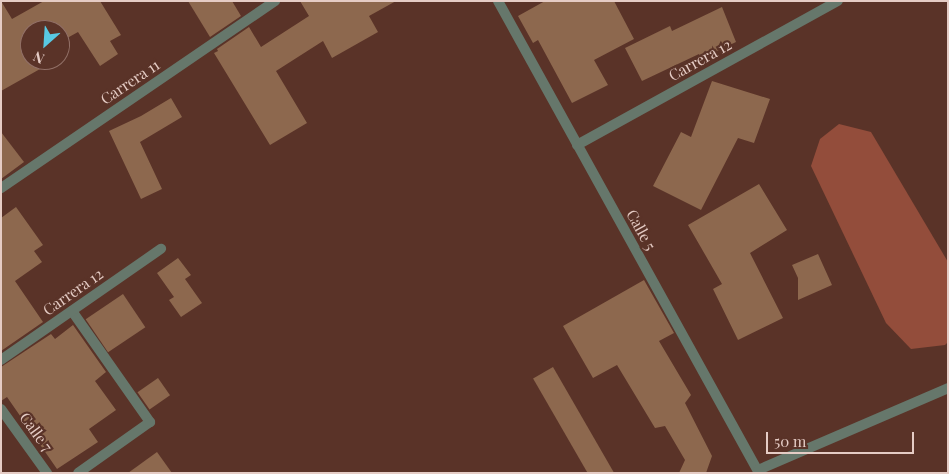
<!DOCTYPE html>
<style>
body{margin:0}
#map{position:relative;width:949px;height:474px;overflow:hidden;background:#5a3328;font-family:"Playfair Display",serif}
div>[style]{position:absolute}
.green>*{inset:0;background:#934d3b}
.building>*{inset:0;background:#8d684e;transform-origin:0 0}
.minor>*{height:10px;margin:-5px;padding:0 5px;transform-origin:5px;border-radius:5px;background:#66776b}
span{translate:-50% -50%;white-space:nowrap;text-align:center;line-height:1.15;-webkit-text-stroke:4.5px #5a3328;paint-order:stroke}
.street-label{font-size:15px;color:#e5ccc5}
.frame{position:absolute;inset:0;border:2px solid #e5ccc5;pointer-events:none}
.north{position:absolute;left:20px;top:20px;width:50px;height:50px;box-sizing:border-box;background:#5a3328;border:1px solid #927067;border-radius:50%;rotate:206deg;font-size:14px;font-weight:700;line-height:20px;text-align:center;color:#e5ccc5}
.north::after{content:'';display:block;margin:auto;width:18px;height:22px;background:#58c9e3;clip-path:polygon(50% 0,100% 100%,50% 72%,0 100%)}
.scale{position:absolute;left:766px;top:432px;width:148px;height:22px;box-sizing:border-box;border:2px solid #e5ccc5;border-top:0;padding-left:6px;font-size:15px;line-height:18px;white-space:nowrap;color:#e5ccc5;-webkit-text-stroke:4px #5a3328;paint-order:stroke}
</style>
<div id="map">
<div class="green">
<div style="clip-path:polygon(839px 124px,871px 132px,948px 262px,948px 342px,945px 345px,911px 349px,886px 323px,811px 166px,820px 139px)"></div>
</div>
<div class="building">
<div style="clip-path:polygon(1px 1px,12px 19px,44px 1px,100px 1px,121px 35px,110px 41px,118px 54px,100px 66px,78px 32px,60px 42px,60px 30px,30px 30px,30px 60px,35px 60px,40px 69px,1px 91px)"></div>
<div style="clip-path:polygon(188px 1px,232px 1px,241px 16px,210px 37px)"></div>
<div style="clip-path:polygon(300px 1px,396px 1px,369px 16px,378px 32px,332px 58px,323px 41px,276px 71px,307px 123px,270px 145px,214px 53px,218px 51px,217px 49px,249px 27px,261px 47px,309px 16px)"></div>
<div style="clip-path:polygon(545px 1px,614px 1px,634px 39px,594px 60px,608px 85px,572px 103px,538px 40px,533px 43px,518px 16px)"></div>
<div style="clip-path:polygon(722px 7px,736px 42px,701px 59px,699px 54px,642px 81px,625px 48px,670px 26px,672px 31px)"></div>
<div style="clip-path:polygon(712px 81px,770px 99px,754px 143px,738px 138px,701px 210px,653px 186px,681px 132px,691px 137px)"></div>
<div style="clip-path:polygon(171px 98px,182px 117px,140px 142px,162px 189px,141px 199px,109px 131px,141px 116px)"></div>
<div style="clip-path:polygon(1px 132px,24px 162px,1px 179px)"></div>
<div style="clip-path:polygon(759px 184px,787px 230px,750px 253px,783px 318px,738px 340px,713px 289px,722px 284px,688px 225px)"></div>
<div style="clip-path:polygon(16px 207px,43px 245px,34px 251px,42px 262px,15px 281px,43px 322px,1px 351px,1px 218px)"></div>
<div style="clip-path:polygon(818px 254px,832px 285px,798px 300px,798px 278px,792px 265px)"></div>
<div style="clip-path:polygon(178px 258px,191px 275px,185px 279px,202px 303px,181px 317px,169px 300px,174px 297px,157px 273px)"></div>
<div style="clip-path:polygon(644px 280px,674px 333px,659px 341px,691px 395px,685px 403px,712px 456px,706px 473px,679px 473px,685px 460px,665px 426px,655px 428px,617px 365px,593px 378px,563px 326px)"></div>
<div style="left:123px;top:294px;width:40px;height:45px;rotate:56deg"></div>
<div style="clip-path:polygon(73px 325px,106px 372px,95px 381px,116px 410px,89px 429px,98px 442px,57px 469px,7px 397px,1px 401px,1px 367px,51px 334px,55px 339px)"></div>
<div style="left:553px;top:367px;width:122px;height:23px;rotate:60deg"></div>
<div style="left:158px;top:378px;width:21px;height:25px;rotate:55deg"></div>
<div style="clip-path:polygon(157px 452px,172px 473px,128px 473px)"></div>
</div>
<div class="minor">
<div style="left:498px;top:1px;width:539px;rotate:61.06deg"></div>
<div style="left:577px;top:145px;width:298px;rotate:-28.9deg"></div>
<div style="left:1px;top:188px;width:332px;rotate:-34.3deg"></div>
<div style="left:72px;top:311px;width:136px;rotate:54.9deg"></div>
<div style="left:150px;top:422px;width:88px;rotate:144.7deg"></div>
<div style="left:1px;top:360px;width:195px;rotate:-34.8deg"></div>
<div style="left:1px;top:409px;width:79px;rotate:54.3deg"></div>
<div style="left:758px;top:470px;width:207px;rotate:-23.3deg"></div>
</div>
<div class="street-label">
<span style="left:700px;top:60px;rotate:-29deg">Carrera 12</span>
<span style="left:130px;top:82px;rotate:-34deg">Carrera 11</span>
<span style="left:641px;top:230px;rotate:61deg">Calle 5</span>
<span style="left:73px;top:292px;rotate:-35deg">Carrera 12</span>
<span style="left:36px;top:432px;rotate:54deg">Calle 7</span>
</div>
<div class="frame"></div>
<div class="north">N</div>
<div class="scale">50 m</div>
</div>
